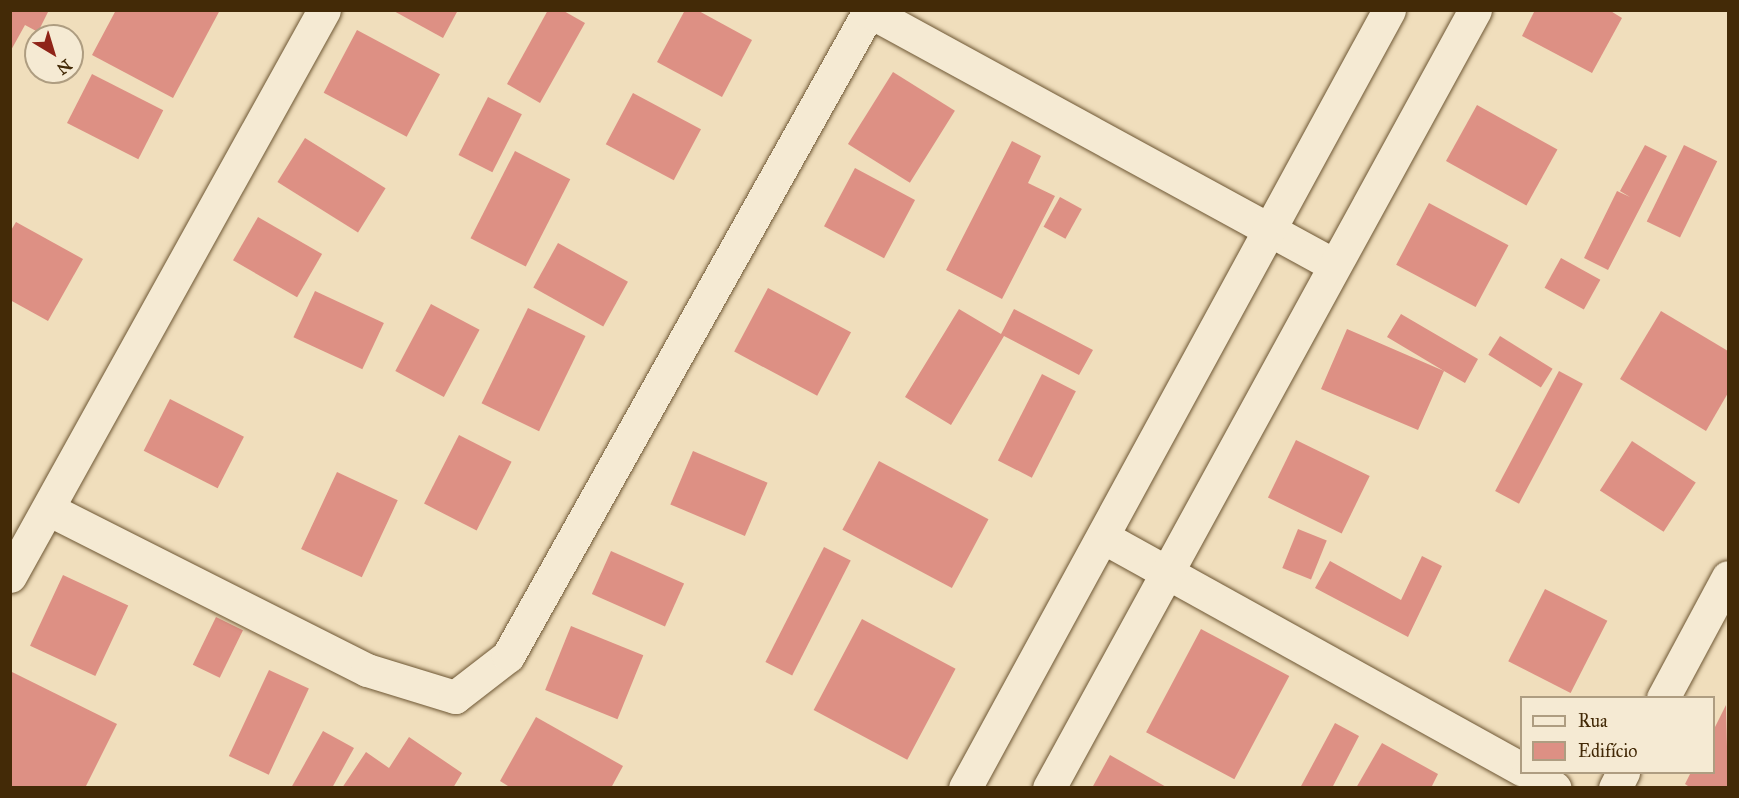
<!DOCTYPE html>
<meta charset="utf-8">
<style>
body{margin:0}
#map{position:relative;width:1739px;height:798px;overflow:hidden;background:#f0debc;font-family:"IM FELL Great Primer",serif}
div>[style]{position:absolute}
.building>*{inset:0;background:#dd9084;transform-origin:0 0}
.roads{filter:drop-shadow(0 0 2px #6e5734) drop-shadow(0 0 2px #6e5734)}
.street>*{height:33px;margin:-16.5px;padding:0 16.5px;transform-origin:16.5px;border-radius:16.5px;background:#f5ead3}
.secondary>*{height:33px;margin:-16.5px;padding:0 16.5px;transform-origin:16.5px;border-radius:16.5px;background:#f5ead3}
span{translate:-50% -50%;white-space:nowrap;text-align:center;line-height:1.15;-webkit-text-stroke:5px #f5ead3;paint-order:stroke}
.frame{position:absolute;inset:0;border:12px solid #432a07;pointer-events:none}
.legend{position:absolute;left:1520px;top:696px;width:195px;height:78px;box-sizing:border-box;background:#f5ead3;border:2px solid #ae9d81;margin:0;padding:8px 10px;list-style:none;font-size:18px;color:#432a07}
.legend li{display:flex;align-items:center;gap:12px;height:30px}
.legend b{width:30px;border:2px solid #ae9d81}
.north{position:absolute;left:24px;top:24px;width:60px;height:60px;box-sizing:border-box;background:#f5ead3;border:2px solid #ae9d81;border-radius:50%;rotate:142deg;font-size:16px;font-weight:700;line-height:24px;text-align:center;color:#432a07}
.north::after{content:'';display:block;margin:auto;width:21px;height:27px;background:#8f2418;clip-path:polygon(50% 0,100% 100%,50% 72%,0 100%)}
</style>
<div id="map">
<div class="building">
<div style="clip-path:polygon(10px 10px,49px 10px,38px 32px,25px 25px,10px 52px)"></div>
<div style="clip-path:polygon(116px 10px,220px 10px,173px 98px,92px 55px)"></div>
<div style="clip-path:polygon(392px 10px,458px 10px,443px 38px)"></div>
<div style="clip-path:polygon(548px 10px,562px 10px,585px 23px,540px 103px,507px 84px)"></div>
<div style="clip-path:polygon(685px 10px,697px 10px,752px 40px,722px 97px,657px 62px)"></div>
<div style="clip-path:polygon(1535px 10px,1609px 10px,1622px 18px,1592px 73px,1522px 36px)"></div>
<div style="left:357px;top:30px;width:94px;height:71px;rotate:28deg"></div>
<div style="left:893px;top:72px;width:73px;height:85px;rotate:32deg"></div>
<div style="left:92px;top:74px;width:80px;height:55px;rotate:27deg"></div>
<div style="left:633px;top:93px;width:77px;height:58px;rotate:28deg"></div>
<div style="left:488px;top:97px;width:38px;height:65px;rotate:27deg"></div>
<div style="left:1477px;top:105px;width:92px;height:64px;rotate:29deg"></div>
<div style="left:305px;top:138px;width:95px;height:52px;rotate:32deg"></div>
<div style="clip-path:polygon(1012px 141px,1041px 156px,1028px 183px,1055px 196px,1002px 299px,946px 270px)"></div>
<div style="clip-path:polygon(1645px 145px,1667px 156px,1608px 270px,1584px 258px,1617px 191px,1630px 197px,1620px 191px)"></div>
<div style="left:1684px;top:145px;width:37px;height:85px;rotate:26deg"></div>
<div style="left:515px;top:151px;width:62px;height:98px;rotate:27deg"></div>
<div style="left:855px;top:168px;width:68px;height:66px;rotate:28deg"></div>
<div style="left:1060px;top:197px;width:25px;height:34px;rotate:29deg"></div>
<div style="left:1429px;top:203px;width:90px;height:70px;rotate:28deg"></div>
<div style="left:258px;top:217px;width:74px;height:50px;rotate:30deg"></div>
<div style="clip-path:polygon(16px 222px,83px 259px,48px 321px,10px 300px,10px 232px)"></div>
<div style="left:558px;top:243px;width:80px;height:51px;rotate:29deg"></div>
<div style="left:1561px;top:258px;width:45px;height:34px;rotate:29deg"></div>
<div style="left:768px;top:288px;width:94px;height:72px;rotate:28deg"></div>
<div style="left:315px;top:291px;width:76px;height:51px;rotate:25deg"></div>
<div style="left:431px;top:304px;width:55px;height:76px;rotate:28deg"></div>
<div style="left:528px;top:308px;width:64px;height:106px;rotate:26deg"></div>
<div style="clip-path:polygon(959px 309px,1001px 334px,1014px 309px,1093px 350px,1079px 375px,1004px 336px,951px 425px,905px 397px)"></div>
<div style="clip-path:polygon(1661px 311px,1728px 351px,1728px 393px,1706px 431px,1620px 379px)"></div>
<div style="clip-path:polygon(1401px 314px,1478px 359px,1465px 383px,1444px 371px,1418px 430px,1321px 389px,1347px 329px,1444px 371px,1387px 337px)"></div>
<div style="left:1500px;top:336px;width:62px;height:22px;rotate:32deg"></div>
<div style="left:1559px;top:371px;width:27px;height:136px;rotate:28deg"></div>
<div style="left:1042px;top:374px;width:38px;height:97px;rotate:27deg"></div>
<div style="left:170px;top:399px;width:83px;height:58px;rotate:27deg"></div>
<div style="left:459px;top:435px;width:59px;height:77px;rotate:27deg"></div>
<div style="left:1296px;top:440px;width:82px;height:64px;rotate:26deg"></div>
<div style="left:1632px;top:441px;width:76px;height:59px;rotate:33deg"></div>
<div style="left:693px;top:451px;width:81px;height:58px;rotate:23deg"></div>
<div style="left:879px;top:461px;width:124px;height:78px;rotate:28deg"></div>
<div style="left:337px;top:472px;width:67px;height:85px;rotate:25deg"></div>
<div style="left:1298px;top:529px;width:31px;height:42px;rotate:22deg"></div>
<div style="left:824px;top:547px;width:30px;height:129px;rotate:27deg"></div>
<div style="left:611px;top:551px;width:80px;height:47px;rotate:24deg"></div>
<div style="clip-path:polygon(1422px 556px,1442px 566px,1408px 637px,1315px 588px,1330px 561px,1401px 600px)"></div>
<div style="left:63px;top:575px;width:72px;height:78px;rotate:25deg"></div>
<div style="left:1545px;top:589px;width:70px;height:81px;rotate:27deg"></div>
<div style="left:216px;top:617px;width:30px;height:53px;rotate:26deg"></div>
<div style="left:862px;top:619px;width:106px;height:103px;rotate:28deg"></div>
<div style="left:571px;top:626px;width:78px;height:69px;rotate:22deg"></div>
<div style="left:1201px;top:629px;width:100px;height:117px;rotate:28deg"></div>
<div style="left:269px;top:670px;width:44px;height:95px;rotate:25deg"></div>
<div style="clip-path:polygon(10px 671px,117px 724px,85px 788px,10px 788px)"></div>
<div style="clip-path:polygon(1726px 705px,1728px 788px,1691px 788px,1685px 784px,1691px 772px,1714px 772px,1714px 729px)"></div>
<div style="clip-path:polygon(536px 717px,623px 766px,611px 788px,511px 788px,500px 781px)"></div>
<div style="clip-path:polygon(1335px 723px,1359px 736px,1332px 788px,1300px 788px)"></div>
<div style="clip-path:polygon(323px 731px,354px 748px,332px 788px,291px 788px)"></div>
<div style="clip-path:polygon(409px 737px,462px 773px,453px 788px,342px 788px,366px 752px,389px 768px)"></div>
<div style="clip-path:polygon(1382px 743px,1438px 774px,1431px 788px,1356px 788px)"></div>
<div style="clip-path:polygon(1110px 755px,1168px 788px,1092px 788px)"></div>
</div>
<div class="roads">
<div class="street">
<div style="left:50px;top:510px;width:355px;rotate:26.8deg"></div>
<div style="left:367px;top:670px;width:92px;rotate:17.1deg"></div>
<div style="left:455px;top:697px;width:67px;rotate:-37.7deg"></div>
<div style="left:508px;top:656px;width:739px;rotate:-60.76deg"></div>
<div style="left:1103px;top:537px;width:479px;rotate:29deg"></div>
<div style="left:10px;top:576px;width:647px;rotate:-60.98deg"></div>
<div style="left:1663px;top:698px;width:137px;rotate:-61.8deg"></div>
<div style="left:1528px;top:772px;width:31px;rotate:31deg"></div>
<div style="left:1615px;top:788px;width:18px;rotate:-63deg"></div>
</div>
<div class="secondary">
<div style="left:867px;top:10px;width:532px;rotate:28.64deg"></div>
<div style="left:965px;top:788px;width:886px;rotate:-61.41deg"></div>
<div style="left:1049px;top:788px;width:887px;rotate:-61.3deg"></div>
</div>
</div>
<div class="frame"></div>
<ul class="legend">
<li><b style="height:8px;background:#f5ead3"></b>Rua</li>
<li><b style="height:16px;background:#dd9084"></b>Edifício</li>
</ul>
<div class="north">N</div>
</div>
